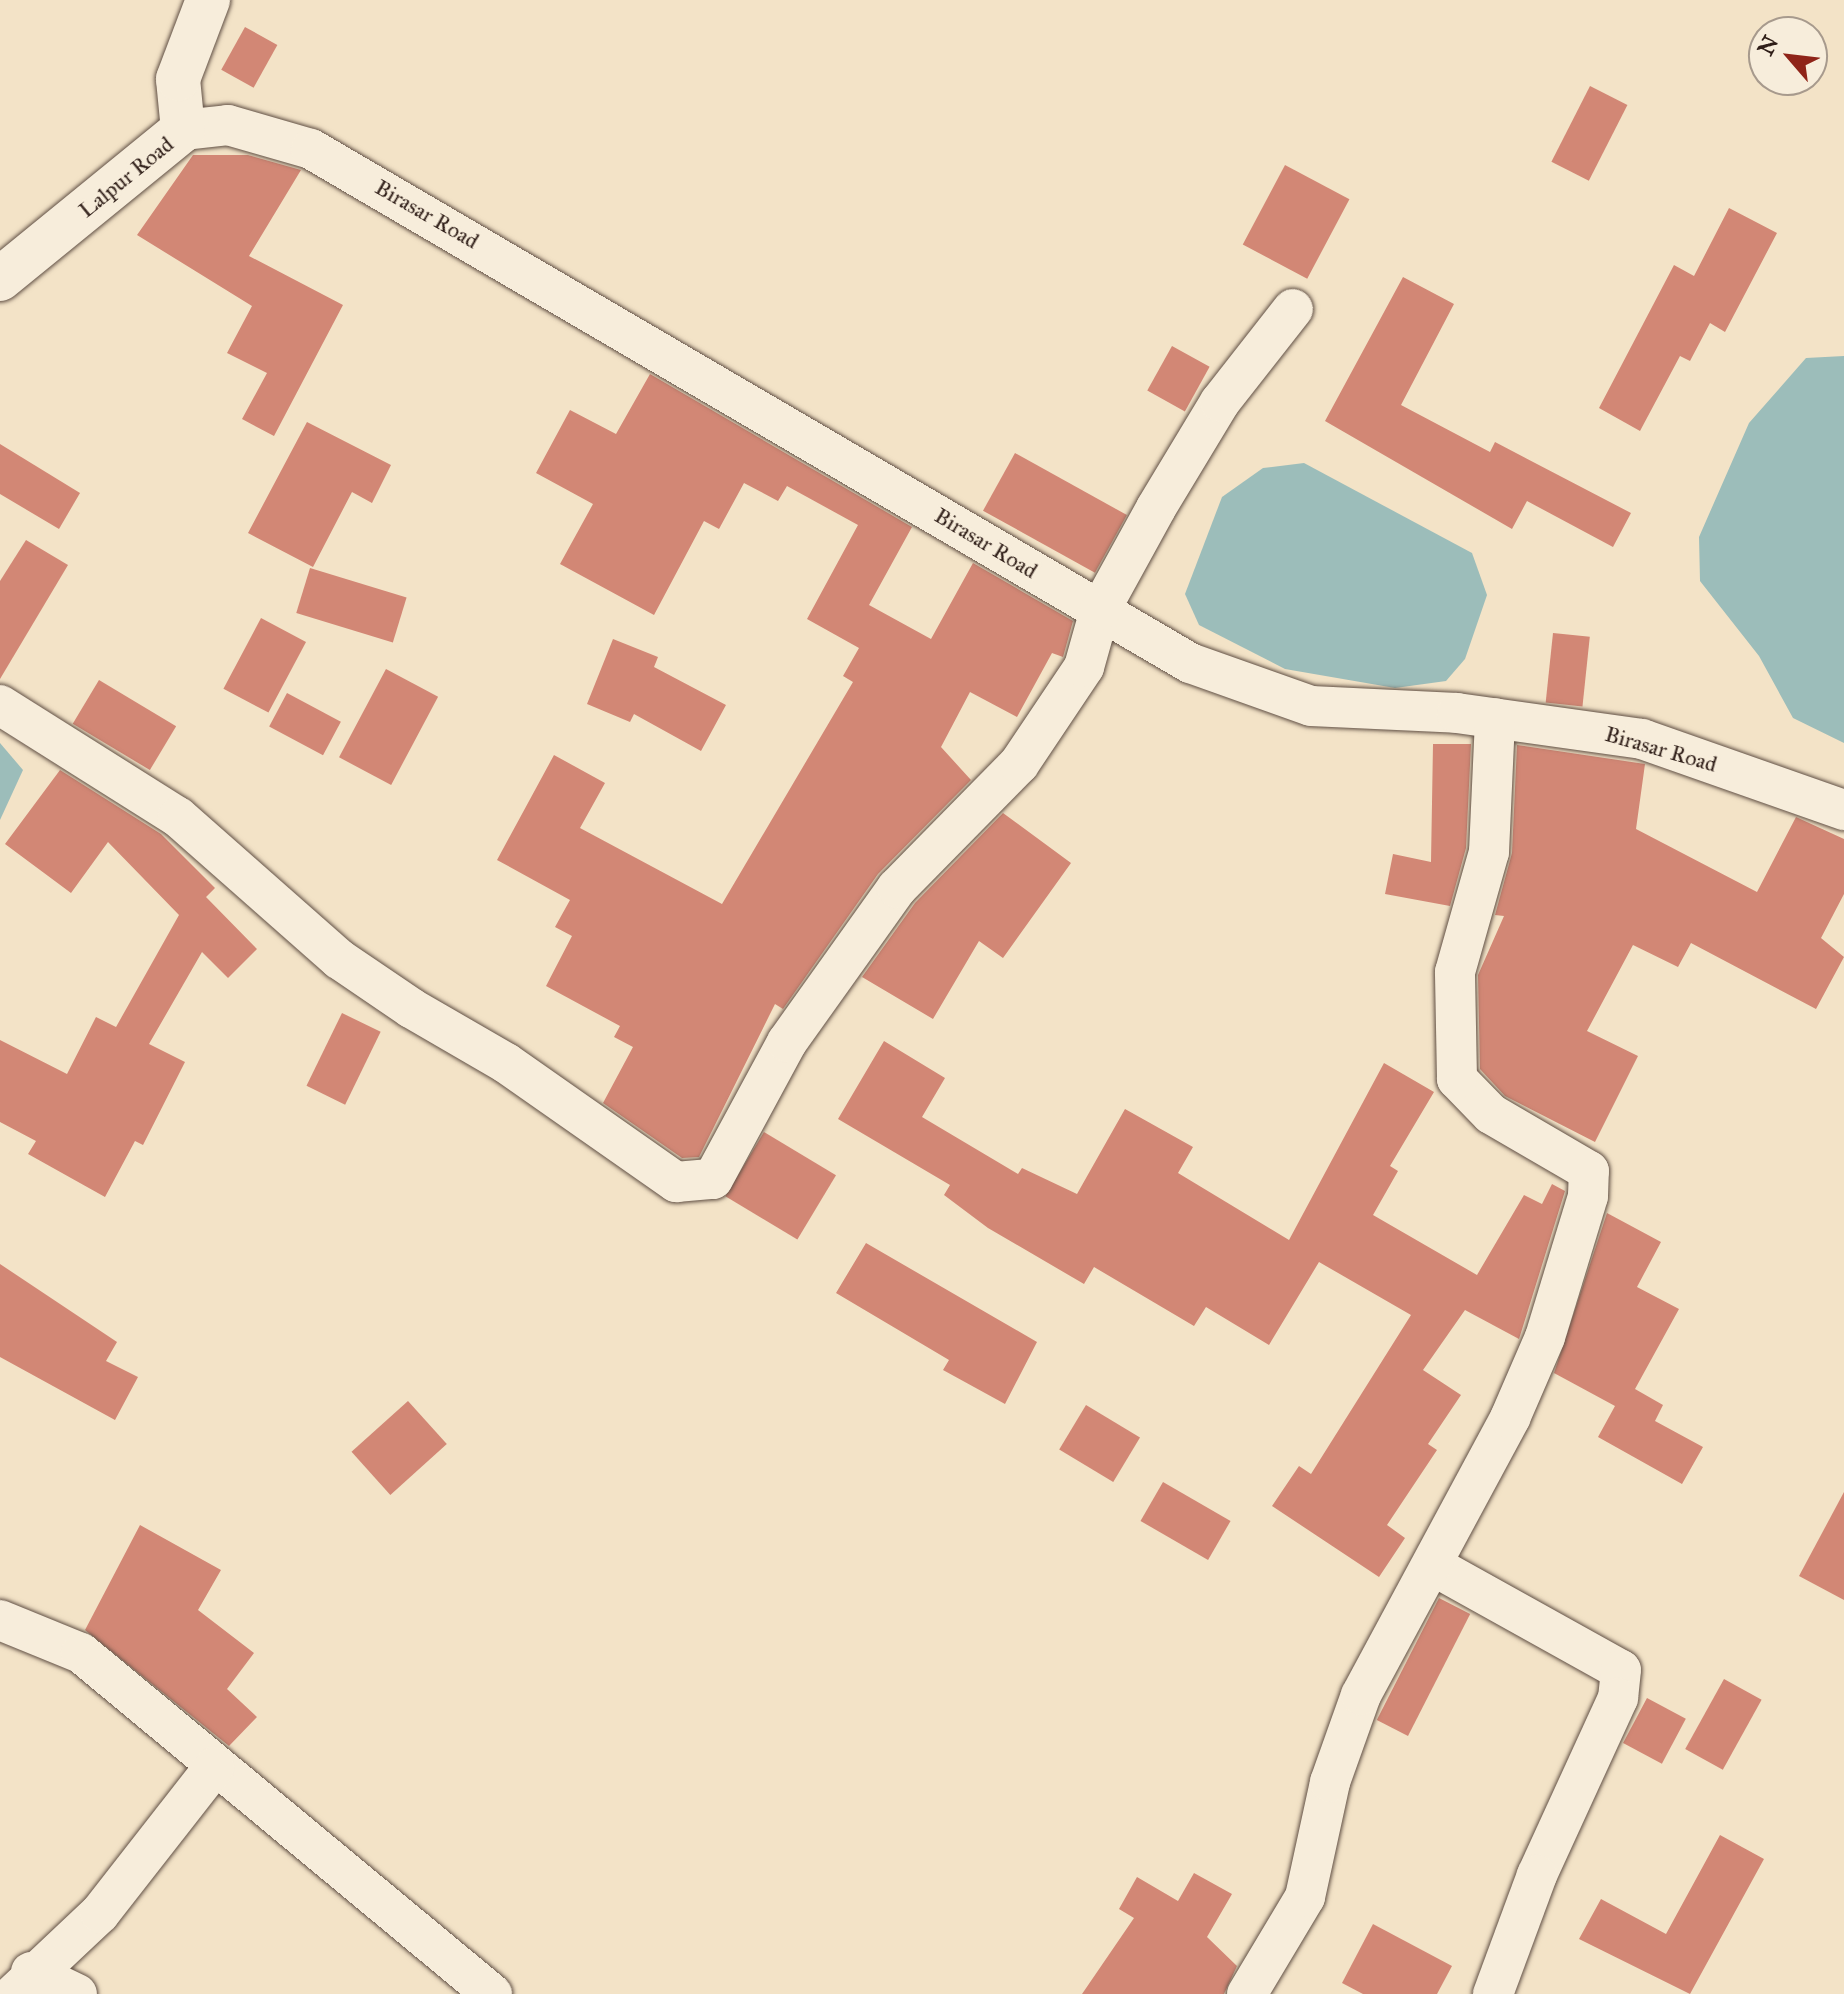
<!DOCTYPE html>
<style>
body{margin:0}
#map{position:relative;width:1844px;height:1994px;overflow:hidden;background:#f3e3c7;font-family:"IM FELL Great Primer",serif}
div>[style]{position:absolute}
.water>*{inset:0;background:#9cbdba}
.building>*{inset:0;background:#d28775;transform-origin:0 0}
.roads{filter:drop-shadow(0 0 2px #604f44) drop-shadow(0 0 2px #604f44)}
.minor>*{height:40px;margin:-20px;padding:0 20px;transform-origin:20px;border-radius:20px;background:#f7eddb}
.secondary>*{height:44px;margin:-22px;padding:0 22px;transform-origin:22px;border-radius:22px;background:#f7eddb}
span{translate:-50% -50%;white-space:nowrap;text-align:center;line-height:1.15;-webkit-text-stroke:6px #f7eddb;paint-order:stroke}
.street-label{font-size:22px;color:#2f1e18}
.north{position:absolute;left:1748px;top:16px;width:80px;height:80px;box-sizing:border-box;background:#f7eddb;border:2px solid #a79a8d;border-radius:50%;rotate:298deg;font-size:22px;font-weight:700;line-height:32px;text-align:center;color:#2f1e18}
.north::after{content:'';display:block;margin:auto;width:28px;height:36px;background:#8f2418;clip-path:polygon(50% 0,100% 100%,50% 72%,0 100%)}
</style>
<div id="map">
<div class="water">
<div style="clip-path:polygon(1844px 356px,1844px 743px,1793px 718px,1759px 656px,1700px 581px,1699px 537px,1749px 423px,1806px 358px)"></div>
<div style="clip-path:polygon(1304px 463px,1472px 553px,1487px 595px,1465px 659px,1446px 681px,1395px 688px,1285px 669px,1199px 625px,1185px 594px,1222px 497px,1263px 468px)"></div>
<div style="clip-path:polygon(0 743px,23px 770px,0 820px)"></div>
</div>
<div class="building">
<div style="left:245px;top:27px;width:37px;height:49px;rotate:29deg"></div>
<div style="left:1590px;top:86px;width:42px;height:85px;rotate:27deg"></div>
<div style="clip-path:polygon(193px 155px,248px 155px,301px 170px,249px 256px,343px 305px,274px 436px,242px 419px,267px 373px,227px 353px,252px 306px,137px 235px)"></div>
<div style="left:1285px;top:165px;width:73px;height:90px;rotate:28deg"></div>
<div style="clip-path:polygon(1729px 208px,1777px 233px,1725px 332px,1710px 323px,1690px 361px,1680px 356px,1640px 431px,1599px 408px,1674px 265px,1694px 276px)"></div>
<div style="clip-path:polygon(1403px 277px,1454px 304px,1401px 405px,1490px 452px,1495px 442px,1631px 513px,1613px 547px,1527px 501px,1512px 529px,1325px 421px)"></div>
<div style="left:1172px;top:346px;width:43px;height:51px;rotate:29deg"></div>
<div style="clip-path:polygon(650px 374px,912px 527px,869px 605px,931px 639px,973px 563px,1073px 621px,1063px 657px,1052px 653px,1017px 717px,970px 692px,941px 747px,971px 780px,878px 874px,783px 1009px,775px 1004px,699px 1157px,682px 1158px,603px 1103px,633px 1047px,614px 1037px,620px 1026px,546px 986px,572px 936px,555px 927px,570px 900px,497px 860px,554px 755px,605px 783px,580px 828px,722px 904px,853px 682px,843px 676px,859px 648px,807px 619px,858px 525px,787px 486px,778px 501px,744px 483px,719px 529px,704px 521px,654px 615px,560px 564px,593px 504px,536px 473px,570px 410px,616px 434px)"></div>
<div style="clip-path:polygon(307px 422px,391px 465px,372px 503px,352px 492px,313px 567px,248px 533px)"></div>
<div style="clip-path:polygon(0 444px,80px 493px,59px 529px,0 494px)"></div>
<div style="left:1015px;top:453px;width:128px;height:66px;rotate:29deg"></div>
<div style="clip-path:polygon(26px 540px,68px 565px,0 679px,0 581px)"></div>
<div style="left:310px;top:568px;width:101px;height:47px;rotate:17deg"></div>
<div style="left:261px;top:618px;width:51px;height:80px;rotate:28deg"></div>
<div style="left:1553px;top:633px;width:37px;height:70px;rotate:6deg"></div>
<div style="clip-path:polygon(613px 639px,658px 657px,654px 667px,726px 705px,701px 751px,634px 714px,630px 722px,587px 704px)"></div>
<div style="left:386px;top:669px;width:59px;height:100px;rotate:28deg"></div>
<div style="left:99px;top:680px;width:90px;height:51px;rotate:31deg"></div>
<div style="left:287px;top:693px;width:61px;height:38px;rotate:28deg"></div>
<div style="clip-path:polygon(1433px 744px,1471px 744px,1466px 848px,1450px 906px,1385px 894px,1393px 854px,1431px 862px)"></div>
<div style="clip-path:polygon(1517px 745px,1645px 764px,1636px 829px,1757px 892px,1796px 817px,1844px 839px,1844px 894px,1821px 938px,1844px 957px,1816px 1009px,1691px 943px,1678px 967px,1633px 945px,1587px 1031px,1638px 1056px,1595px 1142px,1505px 1096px,1480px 1069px,1478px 975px,1504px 916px,1495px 915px,1512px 853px)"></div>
<div style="clip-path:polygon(60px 770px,161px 834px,215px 888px,206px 897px,257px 949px,228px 978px,202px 952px,149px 1044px,185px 1062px,143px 1145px,135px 1141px,105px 1197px,28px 1154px,36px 1141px,0 1122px,0 1040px,67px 1074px,96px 1017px,116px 1027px,179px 915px,108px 842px,71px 893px,5px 844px)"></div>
<div style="clip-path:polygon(1003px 813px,1071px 863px,1003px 958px,979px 941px,933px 1019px,862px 977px,915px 903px)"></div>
<div style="left:342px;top:1013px;width:43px;height:81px;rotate:26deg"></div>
<div style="clip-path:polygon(884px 1041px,945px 1078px,922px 1117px,1018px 1174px,1022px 1168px,1077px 1194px,1125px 1109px,1193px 1147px,1178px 1173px,1289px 1240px,1384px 1063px,1434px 1092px,1390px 1166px,1398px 1171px,1373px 1215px,1477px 1275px,1524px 1195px,1542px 1204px,1552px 1184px,1565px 1191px,1519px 1339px,1465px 1310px,1423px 1370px,1461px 1395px,1428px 1444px,1437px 1450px,1387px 1525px,1405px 1538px,1379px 1577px,1272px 1506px,1299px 1466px,1311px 1474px,1411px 1315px,1319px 1262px,1269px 1345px,1206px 1307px,1194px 1326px,1094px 1267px,1084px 1284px,988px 1228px,944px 1195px,950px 1185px,838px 1119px)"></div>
<div style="left:764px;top:1132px;width:84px;height:75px;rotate:31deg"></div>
<div style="clip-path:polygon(1607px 1213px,1661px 1242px,1637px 1287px,1679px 1309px,1635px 1389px,1663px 1405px,1655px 1421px,1703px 1447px,1682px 1484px,1598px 1437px,1615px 1406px,1554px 1373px)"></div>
<div style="clip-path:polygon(866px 1243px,1037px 1342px,1005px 1404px,943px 1370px,949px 1360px,836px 1293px)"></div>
<div style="clip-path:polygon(0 1264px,117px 1342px,106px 1361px,138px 1377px,115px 1420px,0 1357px)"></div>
<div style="left:408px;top:1401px;width:58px;height:76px;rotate:48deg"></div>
<div style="left:1086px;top:1405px;width:63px;height:52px;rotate:31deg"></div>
<div style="left:1163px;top:1482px;width:78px;height:45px;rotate:30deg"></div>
<div style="clip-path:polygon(1844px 1492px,1844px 1600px,1799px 1576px)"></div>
<div style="clip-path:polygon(140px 1525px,221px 1570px,198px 1610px,254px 1653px,227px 1689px,257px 1717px,229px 1746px,85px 1630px)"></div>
<div style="left:1439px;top:1598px;width:35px;height:137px;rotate:27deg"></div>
<div style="left:1724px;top:1679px;width:43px;height:80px;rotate:29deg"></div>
<div style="left:1647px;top:1698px;width:44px;height:51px;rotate:28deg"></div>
<div style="clip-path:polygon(1720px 1835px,1764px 1859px,1690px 1994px,1579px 1939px,1601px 1899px,1666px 1934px)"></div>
<div style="clip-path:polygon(1194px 1873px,1232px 1894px,1207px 1937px,1237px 1966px,1224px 1994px,1082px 1994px,1134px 1918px,1119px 1909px,1137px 1877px,1178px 1901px)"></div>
<div style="clip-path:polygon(1373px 1924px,1452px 1966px,1437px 1994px,1363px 1994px,1342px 1983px)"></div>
</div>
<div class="roads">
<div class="minor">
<div style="left:183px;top:130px;width:45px;rotate:-6.3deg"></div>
<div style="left:228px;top:125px;width:86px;rotate:16.1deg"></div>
<div style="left:311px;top:149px;width:1018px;rotate:30.32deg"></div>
<div style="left:1190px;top:663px;width:128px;rotate:19.6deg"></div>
<div style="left:1311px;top:706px;width:146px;rotate:2.7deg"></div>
<div style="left:1457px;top:713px;width:187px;rotate:8deg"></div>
<div style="left:1642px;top:739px;width:214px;rotate:19.4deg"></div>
<div style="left:0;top:705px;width:210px;rotate:32.2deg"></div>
<div style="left:178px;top:817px;width:215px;rotate:41.4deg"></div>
<div style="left:339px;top:959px;width:87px;rotate:34.2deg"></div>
<div style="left:411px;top:1008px;width:110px;rotate:30.1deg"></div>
<div style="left:506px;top:1063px;width:208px;rotate:35deg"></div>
<div style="left:676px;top:1182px;width:37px;rotate:-5deg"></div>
<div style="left:713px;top:1179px;width:156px;rotate:-61.6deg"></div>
<div style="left:787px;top:1042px;width:189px;rotate:-54.5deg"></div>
<div style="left:897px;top:888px;width:174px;rotate:-45.5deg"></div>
<div style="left:1019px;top:764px;width:117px;rotate:-56.2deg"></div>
<div style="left:1084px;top:667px;width:59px;rotate:-74.3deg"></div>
<div style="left:1100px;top:610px;width:116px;rotate:-61.2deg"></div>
<div style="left:1156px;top:508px;width:124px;rotate:-58.9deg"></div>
<div style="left:1220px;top:402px;width:118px;rotate:-51.9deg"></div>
<div style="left:1432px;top:1565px;width:216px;rotate:29.1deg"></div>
<div style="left:1621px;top:1670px;width:28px;rotate:96deg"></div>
<div style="left:1618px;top:1698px;width:195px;rotate:114.6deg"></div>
<div style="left:1537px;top:1875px;width:127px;rotate:110.3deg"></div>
<div style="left:0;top:1620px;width:87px;rotate:22.2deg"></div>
<div style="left:81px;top:1653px;width:534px;rotate:39.68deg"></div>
<div style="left:31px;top:1972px;width:51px;rotate:25.6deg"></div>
<div style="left:14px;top:1994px;width:118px;rotate:-43.3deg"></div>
<div style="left:100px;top:1913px;width:185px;rotate:-52deg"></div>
<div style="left:1247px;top:1994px;width:113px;rotate:-59.1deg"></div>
<div style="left:1305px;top:1897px;width:118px;rotate:-77.7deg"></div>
<div style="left:1330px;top:1782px;width:92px;rotate:-70.4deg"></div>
<div style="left:1361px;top:1695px;width:315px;rotate:-61.7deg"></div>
<div style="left:1510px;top:1418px;width:88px;rotate:-66.6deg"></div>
<div style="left:1545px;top:1337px;width:147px;rotate:-73deg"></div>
<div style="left:1588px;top:1196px;width:25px;rotate:-88deg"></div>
<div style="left:1589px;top:1171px;width:113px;rotate:-149.8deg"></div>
<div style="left:1491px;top:1114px;width:49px;rotate:-134.2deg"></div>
<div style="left:1457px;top:1079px;width:107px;rotate:-91.1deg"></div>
<div style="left:1455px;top:972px;width:125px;rotate:-74.2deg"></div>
<div style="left:1489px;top:852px;width:134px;rotate:-87.4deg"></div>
</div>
<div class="secondary">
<div style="left:0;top:279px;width:236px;rotate:-39.2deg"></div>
<div style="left:183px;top:130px;width:51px;rotate:-95.6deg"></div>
<div style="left:178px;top:79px;width:85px;rotate:-69.2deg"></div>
</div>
</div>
<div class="street-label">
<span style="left:126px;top:177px;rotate:-39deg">Lalpur Road</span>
<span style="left:427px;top:214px;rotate:30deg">Birasar Road</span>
<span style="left:986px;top:543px;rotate:31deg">Birasar Road</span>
<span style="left:1661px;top:749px;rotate:16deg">Birasar Road</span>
</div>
<div class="north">N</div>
</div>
